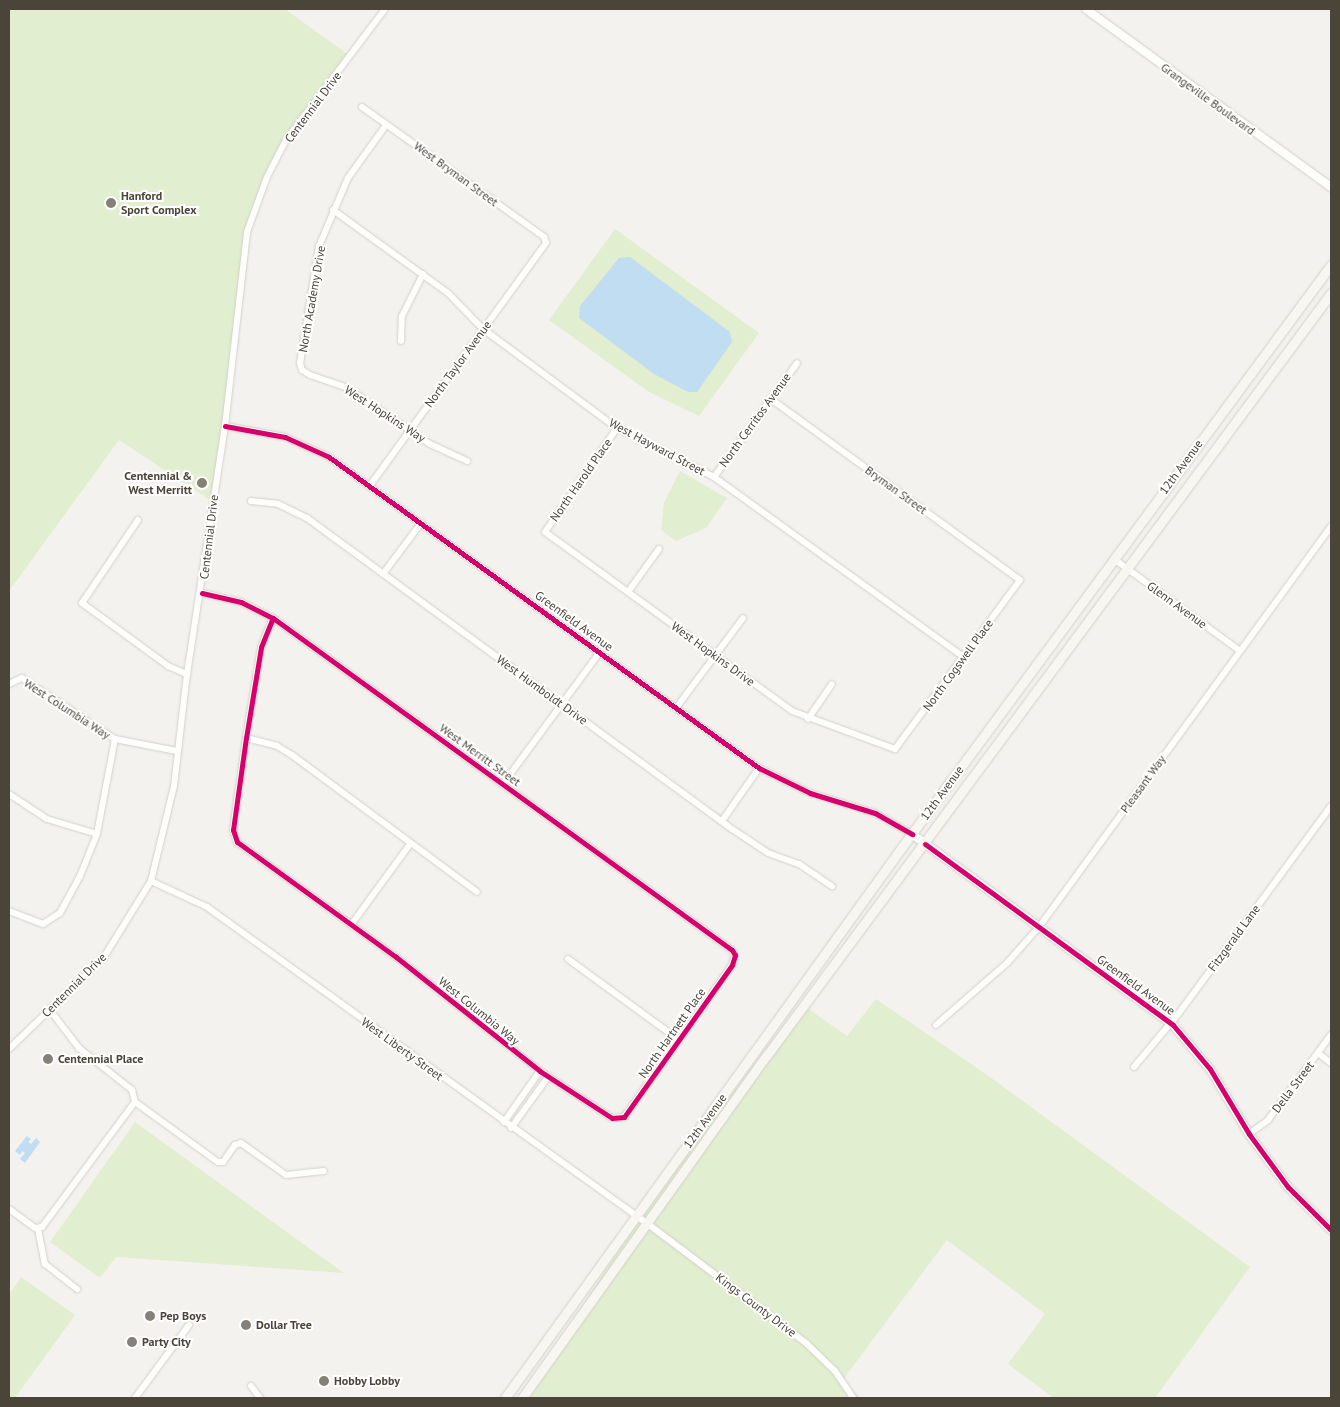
<!DOCTYPE html>
<style>
body{margin:0}
#map{position:relative;width:1340px;height:1407px;overflow:hidden;background:#f4f2ee;font-family:"PT Sans",sans-serif}
div>[style]{position:absolute}
.green>*{inset:0;background:#e1eecf}
.water>*{inset:0;background:#c0ddf1}
.roads{filter:drop-shadow(0 0 1px #d2d0cb) drop-shadow(0 0 1px #d2d0cb)}
.minor>*{height:6px;margin:-3px;padding:0 3px;transform-origin:3px;border-radius:3px;background:#fdfdfc}
.tertiary>*{height:8px;margin:-4px;padding:0 4px;transform-origin:4px;border-radius:4px;background:#fdfdfc}
.secondary>*{height:9px;margin:-4.5px;padding:0 4.5px;transform-origin:4.5px;border-radius:4.5px;background:#f7f6f1}
.cycleway>*{height:5px;margin:-2.5px;padding:0 2.5px;transform-origin:2.5px;border-radius:2.5px;background:#d6006c}
.dots>*{width:14px;height:14px;translate:-50% -50%;box-sizing:border-box;border:2px solid #fff;border-radius:50%}
span{translate:-50% -50%;white-space:nowrap;text-align:center;line-height:1.15;-webkit-text-stroke:4px #fff;paint-order:stroke}
.street-label{font-size:12px;color:#4b4439}
.poi-label{font-size:12px;color:#4b4439;font-weight:700}
.left{translate:0 -50%;text-align:left}
.right{translate:-100% -50%;text-align:right}
.frame{position:absolute;inset:0;border:10px solid #4b4439;pointer-events:none}
</style>
<div id="map">
<div class="green">
<div style="clip-path:polygon(9px 9px,285px 9px,350px 56px,286px 140px,267px 177px,247px 232px,213px 502px,119px 440px,9px 591px)"></div>
<div style="clip-path:polygon(615px 229px,759px 333px,699px 416px,649px 392px,549px 320px)"></div>
<div style="clip-path:polygon(680px 471px,727px 498px,706px 528px,676px 541px,661px 530px,664px 503px)"></div>
<div style="clip-path:polygon(876px 999px,990px 1077px,1250px 1267px,1155px 1398px,1054px 1398px,1008px 1364px,1045px 1314px,947px 1240px,842px 1381px,861px 1398px,522px 1398px,642px 1214px,800px 1003px,847px 1036px)"></div>
<div style="clip-path:polygon(135px 1122px,295px 1238px,344px 1273px,116px 1257px,100px 1278px,50px 1242px)"></div>
<div style="clip-path:polygon(21px 1277px,75px 1315px,15px 1398px,9px 1398px,9px 1295px)"></div>
</div>
<div class="water">
<div style="clip-path:polygon(630px 257px,730px 332px,732px 342px,697px 392px,688px 392px,654px 374px,579px 318px,580px 306px,619px 258px)"></div>
<div style="clip-path:polygon(27px 1136px,31px 1139px,28px 1142px,31px 1144px,36px 1138px,40px 1142px,25px 1163px,20px 1159px,25px 1153px,22px 1151px,20px 1155px,15px 1151px)"></div>
</div>
<div class="roads">
<div class="minor">
<div style="left:362px;top:107px;width:224px;rotate:35.5deg"></div>
<div style="left:544px;top:237px;width:6px;rotate:72deg"></div>
<div style="left:546px;top:243px;width:299px;rotate:126deg"></div>
<div style="left:386px;top:125px;width:65px;rotate:125.6deg"></div>
<div style="left:348px;top:178px;width:74px;rotate:113.1deg"></div>
<div style="left:319px;top:246px;width:119px;rotate:99.2deg"></div>
<div style="left:300px;top:363px;width:7px;rotate:74deg"></div>
<div style="left:302px;top:370px;width:9px;rotate:32deg"></div>
<div style="left:310px;top:375px;width:39px;rotate:19deg"></div>
<div style="left:347px;top:388px;width:100px;rotate:34deg"></div>
<div style="left:430px;top:444px;width:41px;rotate:24.7deg"></div>
<div style="left:333px;top:210px;width:142px;rotate:35.8deg"></div>
<div style="left:448px;top:293px;width:50px;rotate:45.8deg"></div>
<div style="left:483px;top:329px;width:167px;rotate:36.5deg"></div>
<div style="left:617px;top:428px;width:109px;rotate:26.8deg"></div>
<div style="left:714px;top:477px;width:308px;rotate:35.8deg"></div>
<div style="left:401px;top:341px;width:25px;rotate:-88deg"></div>
<div style="left:402px;top:316px;width:47px;rotate:-63.4deg"></div>
<div style="left:225px;top:426px;width:61px;rotate:10.4deg"></div>
<div style="left:285px;top:437px;width:48px;rotate:24.4deg"></div>
<div style="left:329px;top:457px;width:531px;rotate:35.88deg"></div>
<div style="left:759px;top:768px;width:57px;rotate:26.1deg"></div>
<div style="left:810px;top:793px;width:68px;rotate:17.1deg"></div>
<div style="left:875px;top:813px;width:43px;rotate:29.6deg"></div>
<div style="left:617px;top:428px;width:126px;rotate:124.7deg"></div>
<div style="left:545px;top:532px;width:305px;rotate:35.9deg"></div>
<div style="left:792px;top:711px;width:110px;rotate:20.3deg"></div>
<div style="left:895px;top:749px;width:210px;rotate:-53.5deg"></div>
<div style="left:1020px;top:580px;width:308px;rotate:-144deg"></div>
<div style="left:714px;top:477px;width:141px;rotate:-53.9deg"></div>
<div style="left:251px;top:501px;width:27px;rotate:6deg"></div>
<div style="left:278px;top:504px;width:32px;rotate:26deg"></div>
<div style="left:307px;top:518px;width:527px;rotate:36.2deg"></div>
<div style="left:732px;top:829px;width:43px;rotate:33.7deg"></div>
<div style="left:768px;top:853px;width:33px;rotate:20deg"></div>
<div style="left:799px;top:864px;width:40px;rotate:34deg"></div>
<div style="left:138px;top:520px;width:100px;rotate:124deg"></div>
<div style="left:82px;top:603px;width:107px;rotate:36.2deg"></div>
<div style="left:168px;top:666px;width:21px;rotate:23deg"></div>
<div style="left:1114px;top:559px;width:156px;rotate:36.1deg"></div>
<div style="left:383px;top:574px;width:64px;rotate:-53.3deg"></div>
<div style="left:628px;top:592px;width:53px;rotate:-54.2deg"></div>
<div style="left:202px;top:593px;width:40px;rotate:13deg"></div>
<div style="left:241px;top:602px;width:36px;rotate:27deg"></div>
<div style="left:273px;top:618px;width:566px;rotate:35.88deg"></div>
<div style="left:732px;top:950px;width:6px;rotate:59deg"></div>
<div style="left:735px;top:955px;width:10px;rotate:107deg"></div>
<div style="left:732px;top:965px;width:186px;rotate:125.4deg"></div>
<div style="left:624px;top:1117px;width:12px;rotate:175deg"></div>
<div style="left:612px;top:1118px;width:86px;rotate:-146.9deg"></div>
<div style="left:540px;top:1071px;width:184px;rotate:-141.6deg"></div>
<div style="left:396px;top:957px;width:196px;rotate:-144.1deg"></div>
<div style="left:237px;top:842px;width:13px;rotate:-108deg"></div>
<div style="left:233px;top:830px;width:93px;rotate:-82deg"></div>
<div style="left:246px;top:738px;width:92px;rotate:-80.6deg"></div>
<div style="left:261px;top:647px;width:31px;rotate:-68deg"></div>
<div style="left:9px;top:684px;width:14px;rotate:-25deg"></div>
<div style="left:22px;top:678px;width:111px;rotate:33.3deg"></div>
<div style="left:115px;top:739px;width:63px;rotate:11deg"></div>
<div style="left:676px;top:708px;width:112px;rotate:-53.3deg"></div>
<div style="left:808px;top:719px;width:42px;rotate:-55.6deg"></div>
<div style="left:246px;top:738px;width:32px;rotate:14deg"></div>
<div style="left:277px;top:746px;width:17px;rotate:31deg"></div>
<div style="left:292px;top:755px;width:230px;rotate:36.5deg"></div>
<div style="left:503px;top:784px;width:164px;rotate:-53.7deg"></div>
<div style="left:9px;top:794px;width:45px;rotate:33.3deg"></div>
<div style="left:47px;top:819px;width:52px;rotate:16.7deg"></div>
<div style="left:722px;top:821px;width:65px;rotate:-55.1deg"></div>
<div style="left:151px;top:881px;width:62px;rotate:24.9deg"></div>
<div style="left:207px;top:907px;width:543px;rotate:35.71deg"></div>
<div style="left:648px;top:1224px;width:199px;rotate:37deg"></div>
<div style="left:807px;top:1344px;width:39px;rotate:44deg"></div>
<div style="left:835px;top:1371px;width:32px;rotate:56deg"></div>
<div style="left:9px;top:911px;width:36px;rotate:21deg"></div>
<div style="left:43px;top:924px;width:20px;rotate:-33deg"></div>
<div style="left:60px;top:913px;width:42px;rotate:-61.6deg"></div>
<div style="left:80px;top:876px;width:45px;rotate:-68deg"></div>
<div style="left:97px;top:834px;width:97px;rotate:-79.3deg"></div>
<div style="left:351px;top:925px;width:100px;rotate:-53.9deg"></div>
<div style="left:568px;top:959px;width:137px;rotate:36.1deg"></div>
<div style="left:50px;top:1010px;width:48px;rotate:52.7deg"></div>
<div style="left:79px;top:1048px;width:68px;rotate:38.4deg"></div>
<div style="left:132px;top:1090px;width:12px;rotate:76deg"></div>
<div style="left:135px;top:1102px;width:102px;rotate:35.9deg"></div>
<div style="left:218px;top:1162px;width:5px"></div>
<div style="left:223px;top:1162px;width:21px;rotate:-55deg"></div>
<div style="left:235px;top:1145px;width:6px;rotate:-18deg"></div>
<div style="left:241px;top:1143px;width:55px;rotate:35.4deg"></div>
<div style="left:286px;top:1175px;width:38px;rotate:-6deg"></div>
<div style="left:936px;top:1025px;width:94px;rotate:-41.1deg"></div>
<div style="left:1007px;top:963px;width:48px;rotate:-48.4deg"></div>
<div style="left:1039px;top:927px;width:496px;rotate:-53.9deg"></div>
<div style="left:9px;top:1049px;width:132px;rotate:-44.1deg"></div>
<div style="left:104px;top:957px;width:89px;rotate:-58.3deg"></div>
<div style="left:151px;top:881px;width:98px;rotate:-76.4deg"></div>
<div style="left:174px;top:786px;width:113px;rotate:-83.4deg"></div>
<div style="left:187px;top:674px;width:251px;rotate:-81.3deg"></div>
<div style="left:225px;top:426px;width:195px;rotate:-83.5deg"></div>
<div style="left:247px;top:232px;width:59px;rotate:-70deg"></div>
<div style="left:267px;top:177px;width:42px;rotate:-62.8deg"></div>
<div style="left:286px;top:140px;width:164px;rotate:-52.9deg"></div>
<div style="left:1318px;top:1053px;width:16px;rotate:38deg"></div>
<div style="left:1134px;top:1067px;width:70px;rotate:-50.2deg"></div>
<div style="left:1179px;top:1013px;width:257px;rotate:-53.7deg"></div>
<div style="left:504px;top:1122px;width:62px;rotate:-54.8deg"></div>
<div style="left:511px;top:1128px;width:63px;rotate:-54deg"></div>
<div style="left:1249px;top:1134px;width:24px;rotate:-36deg"></div>
<div style="left:1268px;top:1120px;width:106px;rotate:-53.5deg"></div>
<div style="left:9px;top:1209px;width:32px;rotate:36deg"></div>
<div style="left:35px;top:1228px;width:7px;rotate:-8deg"></div>
<div style="left:42px;top:1227px;width:156px;rotate:-53.4deg"></div>
<div style="left:38px;top:1229px;width:36px;rotate:79deg"></div>
<div style="left:45px;top:1264px;width:41px;rotate:38deg"></div>
<div style="left:251px;top:1386px;width:15px;rotate:53deg"></div>
<div style="left:135px;top:1398px;width:91px;rotate:-53.5deg"></div>
</div>
<div class="tertiary">
<div style="left:1086px;top:9px;width:303px;rotate:36deg"></div>
<div style="left:912px;top:834px;width:323px;rotate:36.2deg"></div>
<div style="left:1173px;top:1025px;width:57px;rotate:49.9deg"></div>
<div style="left:1210px;top:1069px;width:76px;rotate:59deg"></div>
<div style="left:1249px;top:1134px;width:66px;rotate:53.7deg"></div>
<div style="left:1288px;top:1187px;width:61px;rotate:45deg"></div>
</div>
<div class="secondary">
<div style="left:505px;top:1398px;width:679px;rotate:-54.23deg"></div>
<div style="left:902px;top:847px;width:723px;rotate:-53.61deg"></div>
<div style="left:522px;top:1398px;width:422px;rotate:-54.5deg"></div>
<div style="left:767px;top:1055px;width:948px;rotate:-53.49deg"></div>
</div>
</div>
<div class="cycleway">
<div style="left:225px;top:426px;width:61px;rotate:10.4deg"></div>
<div style="left:285px;top:437px;width:48px;rotate:24.4deg"></div>
<div style="left:329px;top:457px;width:531px;rotate:35.88deg"></div>
<div style="left:759px;top:768px;width:57px;rotate:26.1deg"></div>
<div style="left:810px;top:793px;width:68px;rotate:17.1deg"></div>
<div style="left:875px;top:813px;width:43px;rotate:29.6deg"></div>
<div style="left:202px;top:593px;width:40px;rotate:13deg"></div>
<div style="left:241px;top:602px;width:36px;rotate:27deg"></div>
<div style="left:273px;top:618px;width:566px;rotate:35.88deg"></div>
<div style="left:732px;top:950px;width:6px;rotate:59deg"></div>
<div style="left:735px;top:955px;width:10px;rotate:107deg"></div>
<div style="left:732px;top:965px;width:186px;rotate:125.4deg"></div>
<div style="left:624px;top:1117px;width:12px;rotate:175deg"></div>
<div style="left:612px;top:1118px;width:86px;rotate:-146.9deg"></div>
<div style="left:540px;top:1071px;width:184px;rotate:-141.6deg"></div>
<div style="left:396px;top:957px;width:196px;rotate:-144.1deg"></div>
<div style="left:237px;top:842px;width:13px;rotate:-108deg"></div>
<div style="left:233px;top:830px;width:93px;rotate:-82deg"></div>
<div style="left:246px;top:738px;width:92px;rotate:-80.6deg"></div>
<div style="left:261px;top:647px;width:31px;rotate:-68deg"></div>
<div style="left:925px;top:844px;width:307px;rotate:36.1deg"></div>
<div style="left:1173px;top:1025px;width:57px;rotate:49.9deg"></div>
<div style="left:1210px;top:1069px;width:76px;rotate:59deg"></div>
<div style="left:1249px;top:1134px;width:66px;rotate:53.7deg"></div>
<div style="left:1288px;top:1187px;width:61px;rotate:45deg"></div>
</div>
<div class="dots">
<div style="left:111px;top:203px;background:#868178"></div>
<div style="left:202px;top:483px;background:#868178"></div>
<div style="left:48px;top:1059px;background:#868178"></div>
<div style="left:150px;top:1316px;background:#868178"></div>
<div style="left:246px;top:1325px;background:#868178"></div>
<div style="left:132px;top:1342px;background:#868178"></div>
<div style="left:324px;top:1381px;background:#868178"></div>
</div>
<div class="street-label">
<span style="left:1208px;top:99px;rotate:36deg">Grangeville Boulevard</span>
<span style="left:313px;top:107px;rotate:-53deg">Centennial Drive</span>
<span style="left:456px;top:174px;rotate:36deg">West Bryman Street</span>
<span style="left:312px;top:299px;rotate:-80deg">North Academy Drive</span>
<span style="left:458px;top:364px;rotate:-54deg">North Taylor Avenue</span>
<span style="left:385px;top:414px;rotate:33deg">West Hopkins Way</span>
<span style="left:755px;top:420px;rotate:-54deg">North Cerritos Avenue</span>
<span style="left:657px;top:447px;rotate:28deg">West Hayward Street</span>
<span style="left:1181px;top:467px;rotate:-54deg">12th Avenue</span>
<span style="left:581px;top:480px;rotate:-55deg">North Harold Place</span>
<span style="left:896px;top:490px;rotate:36deg">Bryman Street</span>
<span style="left:209px;top:537px;rotate:-83deg">Centennial Drive</span>
<span style="left:1177px;top:605px;rotate:36deg">Glenn Avenue</span>
<span style="left:574px;top:621px;rotate:36deg">Greenfield Avenue</span>
<span style="left:713px;top:654px;rotate:36deg">West Hopkins Drive</span>
<span style="left:958px;top:665px;rotate:-54deg">North Cogswell Place</span>
<span style="left:542px;top:690px;rotate:36deg">West Humboldt Drive</span>
<span style="left:67px;top:709px;rotate:33deg">West Columbia Way</span>
<span style="left:480px;top:755px;rotate:36deg">West Merritt Street</span>
<span style="left:1143px;top:784px;rotate:-54deg">Pleasant Way</span>
<span style="left:942px;top:793px;rotate:-54deg">12th Avenue</span>
<span style="left:1234px;top:938px;rotate:-54deg">Fitzgerald Lane</span>
<span style="left:74px;top:985px;rotate:-45deg">Centennial Drive</span>
<span style="left:1136px;top:985px;rotate:36deg">Greenfield Avenue</span>
<span style="left:479px;top:1011px;rotate:39deg">West Columbia Way</span>
<span style="left:672px;top:1033px;rotate:-55deg">North Hartnett Place</span>
<span style="left:402px;top:1049px;rotate:36deg">West Liberty Street</span>
<span style="left:1293px;top:1087px;rotate:-53deg">Della Street</span>
<span style="left:705px;top:1121px;rotate:-54deg">12th Avenue</span>
<span style="left:756px;top:1305px;rotate:37deg">Kings County Drive</span>
</div>
<div class="poi-label">
<span class="left" style="left:121px;top:203px">Hanford<br>Sport Complex</span>
<span class="right" style="left:192px;top:483px">Centennial &amp;<br>West Merritt</span>
<span class="left" style="left:58px;top:1059px">Centennial Place</span>
<span class="left" style="left:160px;top:1316px">Pep Boys</span>
<span class="left" style="left:256px;top:1325px">Dollar Tree</span>
<span class="left" style="left:142px;top:1342px">Party City</span>
<span class="left" style="left:334px;top:1381px">Hobby Lobby</span>
</div>
<div class="frame"></div>
</div>
